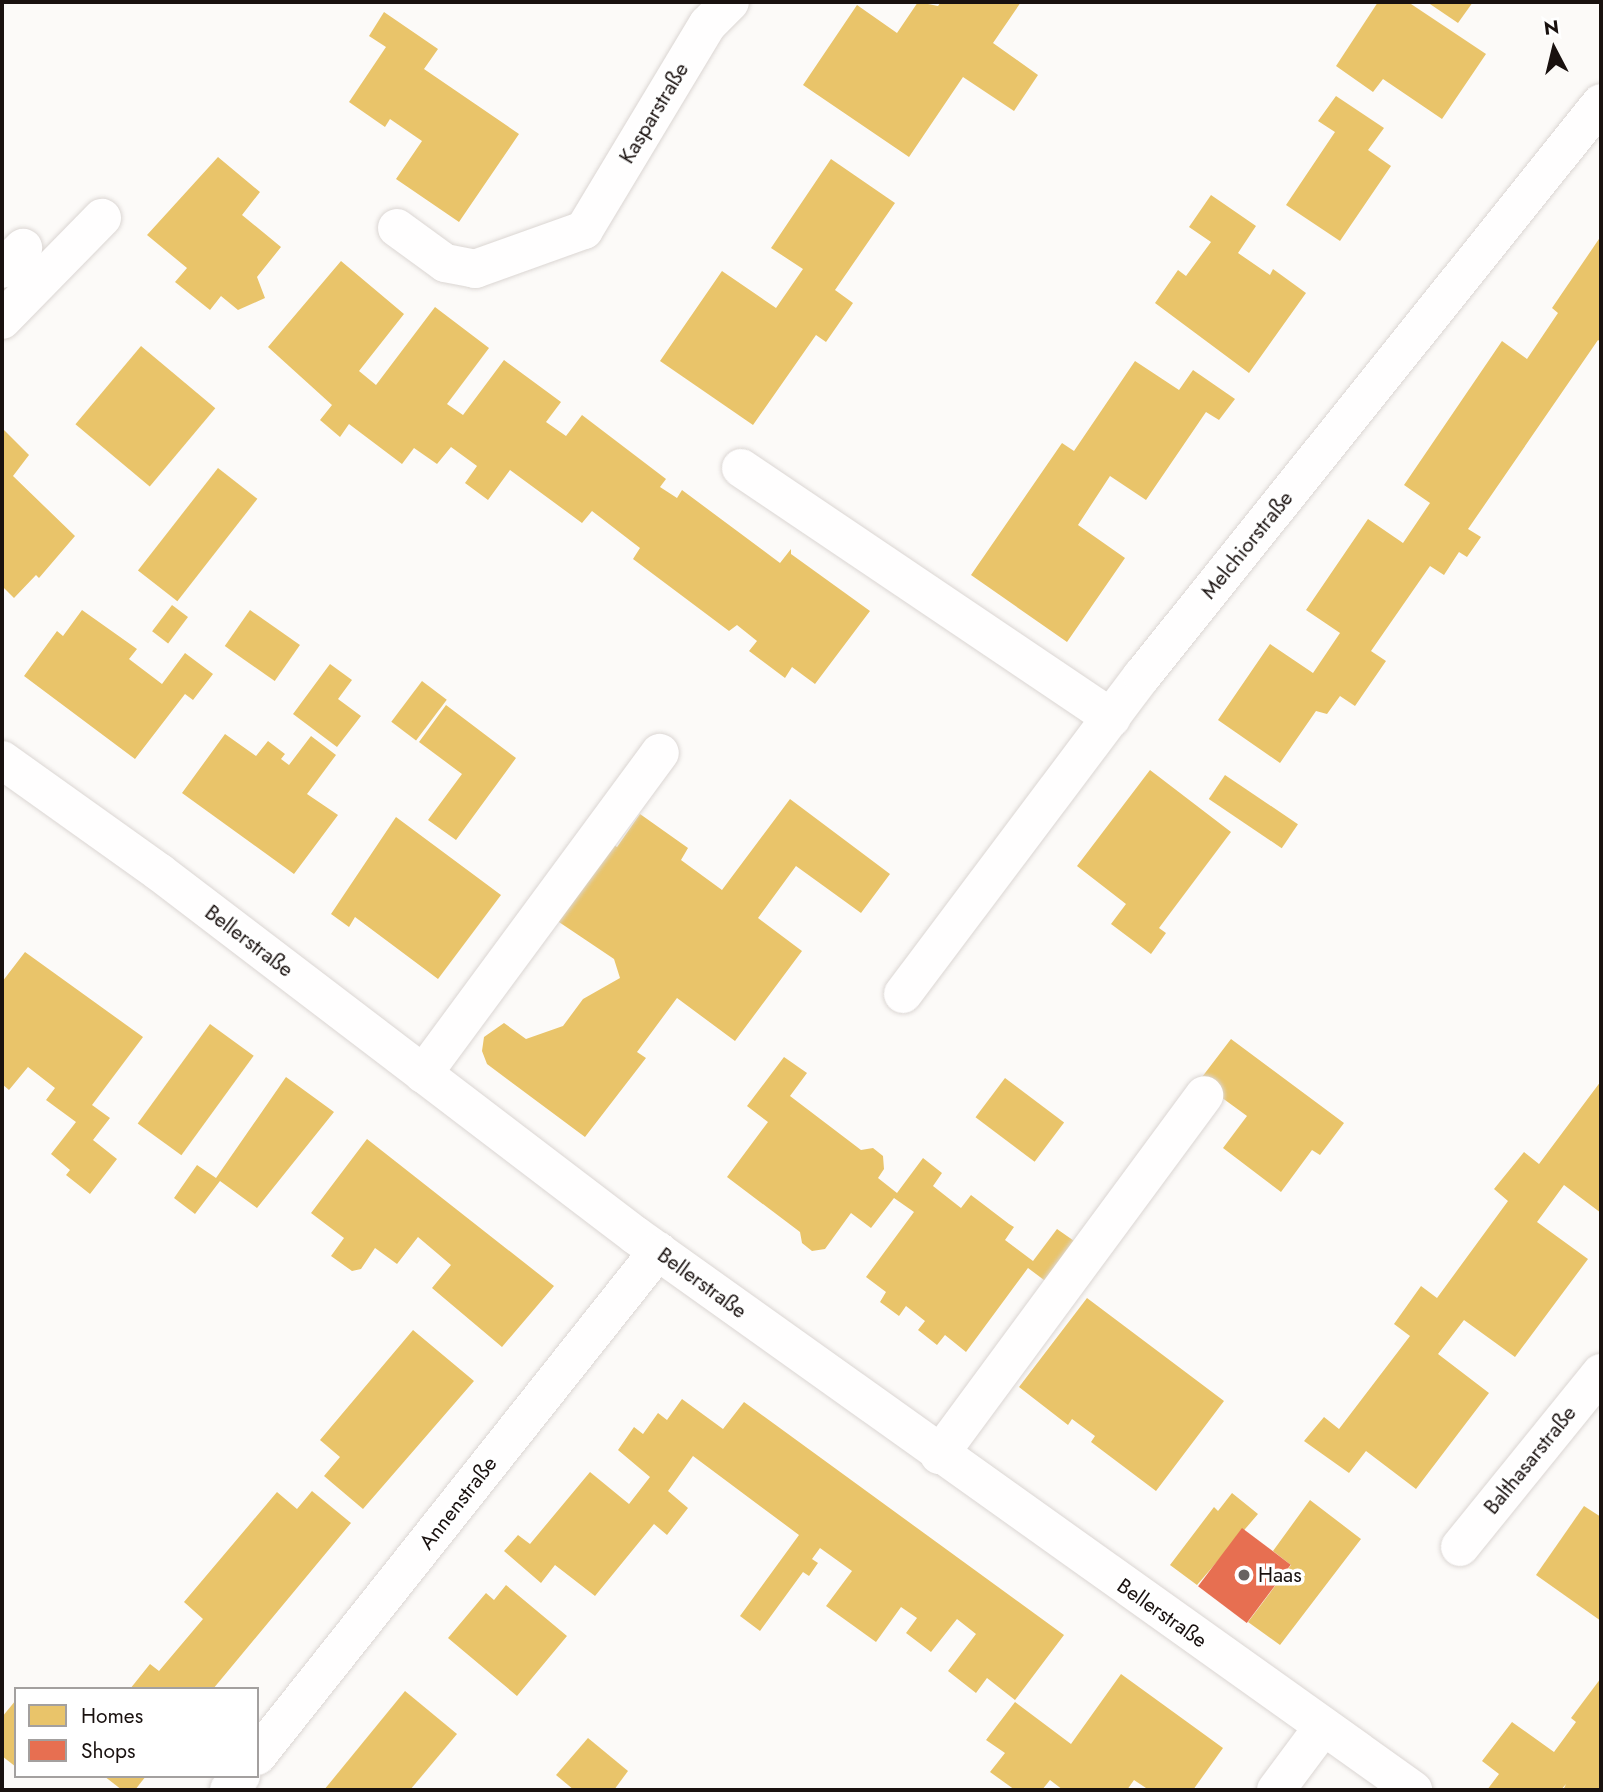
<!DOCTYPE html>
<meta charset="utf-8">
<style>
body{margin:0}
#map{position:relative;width:1603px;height:1792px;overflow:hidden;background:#fcfaf8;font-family:Jost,sans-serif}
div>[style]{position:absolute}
.homes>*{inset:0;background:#e9c46a;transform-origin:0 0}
.shops>*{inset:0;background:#e76f51;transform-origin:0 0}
.roads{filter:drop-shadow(0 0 2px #dbd6d3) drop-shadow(0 0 2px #dbd6d3)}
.minor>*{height:38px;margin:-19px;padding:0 19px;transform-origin:19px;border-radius:19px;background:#fffefe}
.dots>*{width:19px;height:19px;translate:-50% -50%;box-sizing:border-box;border:4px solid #fff;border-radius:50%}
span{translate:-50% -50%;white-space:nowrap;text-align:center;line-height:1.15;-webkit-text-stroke:7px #fff;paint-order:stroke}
.street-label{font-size:21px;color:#19110f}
.poi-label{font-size:21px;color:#19110f}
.left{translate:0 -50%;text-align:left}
.frame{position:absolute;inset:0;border:4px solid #19110f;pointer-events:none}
.legend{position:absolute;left:14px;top:1687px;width:245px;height:91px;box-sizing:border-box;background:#fff;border:2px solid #a3a09f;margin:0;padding:9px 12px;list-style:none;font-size:21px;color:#19110f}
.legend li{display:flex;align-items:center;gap:14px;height:35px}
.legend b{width:35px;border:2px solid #a3a09f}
.north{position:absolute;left:1519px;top:14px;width:70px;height:70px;-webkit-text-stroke:5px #fff;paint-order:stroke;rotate:353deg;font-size:19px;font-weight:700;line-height:28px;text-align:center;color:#19110f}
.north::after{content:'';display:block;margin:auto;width:24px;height:32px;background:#19110f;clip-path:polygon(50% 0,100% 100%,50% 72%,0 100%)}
</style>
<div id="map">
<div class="homes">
<div style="clip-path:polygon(918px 2px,938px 6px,941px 2px,1021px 2px,993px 43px,1038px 75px,1014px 111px,963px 77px,909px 157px,803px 85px,857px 5px,897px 33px)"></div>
<div style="clip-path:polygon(1378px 2px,1408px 2px,1486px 54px,1442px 119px,1383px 79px,1373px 92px,1336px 66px)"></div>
<div style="clip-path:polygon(1427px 2px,1473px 2px,1458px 23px)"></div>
<div style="clip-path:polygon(384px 12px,438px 49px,424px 69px,519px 134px,459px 222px,396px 179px,422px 141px,390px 119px,385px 127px,349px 102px,386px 47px,369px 36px)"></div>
<div style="clip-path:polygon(1336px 96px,1384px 128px,1368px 150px,1391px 166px,1340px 241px,1286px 205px,1335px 132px,1318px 121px)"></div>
<div style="clip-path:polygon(218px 157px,260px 192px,242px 215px,281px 247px,257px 277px,265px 298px,238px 310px,221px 296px,210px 310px,175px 282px,187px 268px,147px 235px)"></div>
<div style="clip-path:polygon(831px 159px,895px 203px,835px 290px,853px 303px,826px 342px,816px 335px,753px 425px,660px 361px,722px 271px,776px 308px,803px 269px,771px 248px)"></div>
<div style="clip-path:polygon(1211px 195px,1256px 226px,1238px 253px,1270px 275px,1273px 269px,1306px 293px,1249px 373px,1155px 303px,1178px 270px,1186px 276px,1211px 242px,1189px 227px)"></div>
<div style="clip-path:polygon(1601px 236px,1601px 342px,1598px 340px,1468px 529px,1481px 537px,1467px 557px,1459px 552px,1444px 575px,1430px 566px,1371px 651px,1386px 661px,1355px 706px,1340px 696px,1327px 714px,1316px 711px,1280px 763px,1218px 720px,1270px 644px,1313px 673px,1340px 633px,1306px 610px,1368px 519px,1403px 543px,1430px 503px,1404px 485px,1502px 341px,1527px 359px,1558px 313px,1552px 308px)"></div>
<div style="clip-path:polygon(341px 261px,404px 314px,359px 371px,376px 385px,435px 307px,489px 348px,447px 404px,463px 415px,504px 360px,561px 402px,546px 422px,566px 436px,582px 415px,666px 479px,660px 487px,677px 498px,682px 490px,780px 563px,791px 549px,791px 554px,870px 611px,815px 684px,792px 667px,785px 678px,749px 651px,757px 641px,737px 625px,729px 631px,633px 559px,640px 548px,592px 511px,582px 523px,510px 470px,488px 500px,465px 483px,477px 466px,451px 447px,437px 464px,414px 448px,402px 464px,349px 424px,340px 437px,320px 420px,332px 405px,268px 347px)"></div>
<div style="left:141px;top:346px;width:97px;height:102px;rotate:40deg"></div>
<div style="clip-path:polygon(1135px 361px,1179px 390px,1193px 370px,1235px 399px,1219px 420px,1206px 412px,1146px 500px,1110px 476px,1078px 525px,1125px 558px,1067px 642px,971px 575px,1062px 443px,1074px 451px)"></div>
<div style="clip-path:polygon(2px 428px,29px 455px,13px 476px,75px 536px,39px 578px,36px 575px,14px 598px,2px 586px)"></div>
<div style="left:218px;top:468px;width:50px;height:130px;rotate:38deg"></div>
<div style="left:172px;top:605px;width:20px;height:33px;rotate:37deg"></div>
<div style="clip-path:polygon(82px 610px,137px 649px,129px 659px,162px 684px,185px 653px,213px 674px,193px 700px,185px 694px,135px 759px,24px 676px,57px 631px,63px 636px)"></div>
<div style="left:250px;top:610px;width:61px;height:44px;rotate:35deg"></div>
<div style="clip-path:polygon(330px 664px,352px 680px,338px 699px,361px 716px,337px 747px,293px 714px)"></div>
<div style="left:422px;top:681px;width:31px;height:51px;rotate:37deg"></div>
<div style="clip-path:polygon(446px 705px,516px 758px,456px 840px,428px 820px,462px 774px,419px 742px)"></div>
<div style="clip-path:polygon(225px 734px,256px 756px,268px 741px,285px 754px,281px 759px,289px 765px,311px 736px,336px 755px,307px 794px,338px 815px,294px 874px,182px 793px)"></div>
<div style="clip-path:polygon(1150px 770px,1231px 832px,1159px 928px,1166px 933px,1151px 954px,1111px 924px,1126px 904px,1077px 866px)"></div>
<div style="left:1225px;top:775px;width:88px;height:29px;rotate:34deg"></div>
<div style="clip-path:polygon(790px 799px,890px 874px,861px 913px,796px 866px,758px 918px,802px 951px,735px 1041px,677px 998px,637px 1052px,646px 1058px,585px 1137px,487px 1064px,482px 1051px,484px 1037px,504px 1023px,526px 1039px,563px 1026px,583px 999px,620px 978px,614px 959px,553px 918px,607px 840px,617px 847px,640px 814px,688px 848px,681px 860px,722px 890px)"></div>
<div style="clip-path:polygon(396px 817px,501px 895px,438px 979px,355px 917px,349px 927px,331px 914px)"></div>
<div style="clip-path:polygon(25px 952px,143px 1037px,92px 1105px,110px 1118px,93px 1140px,117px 1159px,90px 1194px,66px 1175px,70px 1170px,51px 1154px,76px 1122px,46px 1100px,55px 1088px,28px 1067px,9px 1090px,2px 1084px,2px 982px)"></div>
<div style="left:210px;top:1024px;width:54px;height:123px;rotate:36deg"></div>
<div style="clip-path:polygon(1231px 1039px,1344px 1123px,1320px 1155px,1312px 1150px,1281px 1192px,1223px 1148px,1247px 1116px,1199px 1081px)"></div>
<div style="clip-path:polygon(784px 1057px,807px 1073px,790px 1096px,861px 1150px,873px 1148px,883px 1156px,884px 1169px,878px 1178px,897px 1193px,923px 1158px,942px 1173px,933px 1186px,961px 1208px,971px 1195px,1009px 1224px,1014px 1227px,1005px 1240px,1033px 1261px,1057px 1229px,1077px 1243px,1048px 1283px,1028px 1268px,966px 1352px,945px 1335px,937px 1345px,918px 1330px,925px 1321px,906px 1306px,899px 1316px,880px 1302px,886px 1292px,866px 1277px,914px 1212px,894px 1198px,871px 1228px,851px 1213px,825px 1249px,812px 1251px,802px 1243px,800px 1232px,727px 1177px,768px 1122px,747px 1106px)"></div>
<div style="clip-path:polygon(286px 1077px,334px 1112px,257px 1208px,220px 1181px,195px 1214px,174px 1198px,197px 1165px,216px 1178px)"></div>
<div style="left:1005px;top:1078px;width:74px;height:49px;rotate:37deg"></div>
<div style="clip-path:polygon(1601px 1081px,1601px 1213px,1564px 1185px,1537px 1222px,1588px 1259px,1515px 1357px,1464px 1320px,1438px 1354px,1489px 1393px,1416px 1489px,1366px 1451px,1349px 1473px,1304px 1441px,1324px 1417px,1339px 1429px,1410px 1336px,1394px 1324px,1421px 1286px,1437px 1298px,1508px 1201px,1494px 1189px,1524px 1152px,1539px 1164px)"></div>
<div style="clip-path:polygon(367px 1139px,554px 1286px,502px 1347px,432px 1288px,451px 1265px,418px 1237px,397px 1264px,375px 1248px,361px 1269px,352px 1271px,331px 1256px,344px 1238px,311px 1213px)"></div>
<div style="clip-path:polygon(1087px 1298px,1224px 1401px,1156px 1491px,1091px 1442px,1095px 1436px,1072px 1419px,1068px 1425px,1019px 1387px)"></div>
<div style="clip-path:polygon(413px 1330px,474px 1381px,363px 1509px,324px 1476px,340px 1457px,320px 1440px)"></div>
<div style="clip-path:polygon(682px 1399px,723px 1429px,744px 1402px,1064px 1635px,1015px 1700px,987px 1678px,976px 1693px,948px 1671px,976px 1634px,957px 1619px,931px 1652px,906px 1633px,917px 1618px,901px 1607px,876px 1642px,826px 1606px,852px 1571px,820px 1548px,812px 1559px,818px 1563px,809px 1576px,803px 1572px,760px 1631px,740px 1616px,799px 1535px,693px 1456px,668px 1491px,688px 1508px,667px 1535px,654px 1524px,595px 1596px,555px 1565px,541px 1583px,504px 1551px,518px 1535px,530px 1544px,590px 1472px,629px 1504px,650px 1477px,618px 1450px,634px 1427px,643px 1434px,658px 1413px,667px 1420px)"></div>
<div style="clip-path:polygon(312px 1491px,351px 1523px,213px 1689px,130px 1689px,150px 1664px,159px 1671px,203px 1619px,184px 1602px,277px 1492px,297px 1509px)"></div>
<div style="clip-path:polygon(1232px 1493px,1258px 1514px,1197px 1585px,1170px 1565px,1214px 1507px,1218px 1511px)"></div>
<div style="clip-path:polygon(1310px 1500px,1361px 1539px,1280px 1645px,1248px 1622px,1291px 1565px,1273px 1551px)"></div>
<div style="clip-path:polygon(1584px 1506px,1601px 1517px,1601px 1621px,1536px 1575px)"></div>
<div style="clip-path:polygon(506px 1585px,567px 1636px,517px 1696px,448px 1638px,486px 1593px,494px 1600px)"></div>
<div style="clip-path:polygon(1121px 1674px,1223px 1748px,1193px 1790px,1149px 1790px,1134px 1780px,1127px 1790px,1063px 1790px,1050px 1780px,1042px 1790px,1015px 1790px,990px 1772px,1005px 1753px,986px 1740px,1015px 1702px,1071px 1744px)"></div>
<div style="clip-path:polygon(1601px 1678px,1601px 1790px,1563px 1790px,1566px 1784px,1561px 1790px,1487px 1790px,1499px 1774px,1482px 1761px,1512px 1722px,1554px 1752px,1576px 1722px,1571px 1718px)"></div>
<div style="clip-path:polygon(405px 1691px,457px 1734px,410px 1790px,324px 1790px)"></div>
<div style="clip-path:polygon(16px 1700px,16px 1767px,2px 1756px,2px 1717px)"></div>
<div style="clip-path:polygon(588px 1738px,628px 1771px,614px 1790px,574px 1790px,556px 1775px)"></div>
<div style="clip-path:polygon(104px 1776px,146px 1776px,135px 1790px,122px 1790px)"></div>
</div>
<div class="shops">
<div style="left:1242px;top:1528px;width:61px;height:73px;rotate:37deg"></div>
</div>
<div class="roads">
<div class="minor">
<div style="left:397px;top:228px;width:59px;rotate:36.1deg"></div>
<div style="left:445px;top:263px;width:31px;rotate:11deg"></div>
<div style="left:475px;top:269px;width:116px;rotate:-19.7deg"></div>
<div style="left:584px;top:230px;width:240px;rotate:-59deg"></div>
<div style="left:708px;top:24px;width:31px;rotate:-45deg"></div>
<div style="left:2px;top:269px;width:30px;rotate:-45deg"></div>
<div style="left:2px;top:320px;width:143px;rotate:-45.6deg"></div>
<div style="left:741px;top:468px;width:447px;rotate:34deg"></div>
<div style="left:2px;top:760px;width:193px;rotate:35.5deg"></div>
<div style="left:159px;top:872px;width:599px;rotate:37.33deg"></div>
<div style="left:635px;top:1235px;width:956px;rotate:35.5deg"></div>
<div style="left:903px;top:994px;width:398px;rotate:-53.1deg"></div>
<div style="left:1142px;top:676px;width:734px;rotate:-51.3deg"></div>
<div style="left:423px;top:1074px;width:399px;rotate:-53.6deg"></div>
<div style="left:939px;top:1455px;width:447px;rotate:-53.6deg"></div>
<div style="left:1460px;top:1547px;width:224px;rotate:-51deg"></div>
<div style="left:257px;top:1756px;width:645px;rotate:-51.55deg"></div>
<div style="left:229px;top:1790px;width:18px;rotate:-49deg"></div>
<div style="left:1276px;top:1790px;width:79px;rotate:-53.3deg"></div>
</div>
</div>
<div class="dots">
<div style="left:1244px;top:1575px;background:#686361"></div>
</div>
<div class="street-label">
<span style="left:654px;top:113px;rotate:-59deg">Kasparstraße</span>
<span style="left:1247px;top:545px;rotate:-51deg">Melchiorstraße</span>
<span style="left:249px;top:941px;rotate:37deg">Bellerstraße</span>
<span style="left:702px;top:1283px;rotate:36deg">Bellerstraße</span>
<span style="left:1530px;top:1460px;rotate:-51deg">Balthasarstraße</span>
<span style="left:458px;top:1503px;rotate:-52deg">Annenstraße</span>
<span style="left:1162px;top:1613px;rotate:35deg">Bellerstraße</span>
</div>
<div class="poi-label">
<span class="left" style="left:1258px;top:1575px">Haas</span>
</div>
<div class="frame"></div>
<ul class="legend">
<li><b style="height:19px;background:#e9c46a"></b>Homes</li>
<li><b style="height:19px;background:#e76f51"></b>Shops</li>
</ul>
<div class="north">N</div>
</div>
